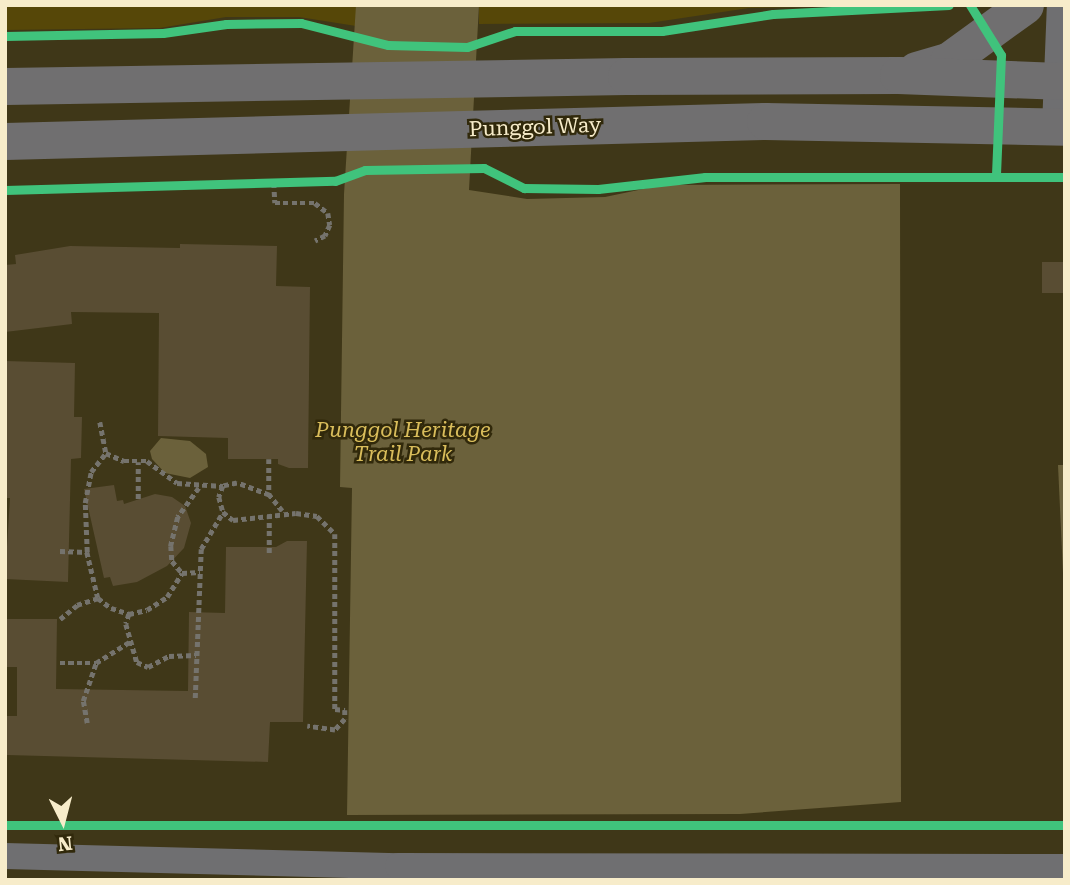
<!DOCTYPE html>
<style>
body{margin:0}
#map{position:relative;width:1070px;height:885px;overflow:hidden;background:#3f3718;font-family:"Roboto Serif",serif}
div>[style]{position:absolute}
.built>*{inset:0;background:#564708}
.green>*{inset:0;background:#6b613b}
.building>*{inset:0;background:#594d33;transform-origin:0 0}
.path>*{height:4.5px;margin-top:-2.25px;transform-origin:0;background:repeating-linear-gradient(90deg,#75736d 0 5px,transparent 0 8.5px)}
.minor>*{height:26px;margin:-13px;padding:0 13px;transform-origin:13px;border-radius:13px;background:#6f6f71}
.secondary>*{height:37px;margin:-18.5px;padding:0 18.5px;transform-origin:18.5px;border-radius:18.5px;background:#706f70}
.cycleway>*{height:9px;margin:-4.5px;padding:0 4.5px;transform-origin:4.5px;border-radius:4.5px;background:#40c37c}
span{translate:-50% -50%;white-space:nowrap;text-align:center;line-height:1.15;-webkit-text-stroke:5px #31290b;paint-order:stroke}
.street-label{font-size:21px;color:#f7ecca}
.park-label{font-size:21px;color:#d9bd5b;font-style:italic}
.frame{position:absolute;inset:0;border:7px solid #f7ecca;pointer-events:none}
.north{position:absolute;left:28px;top:787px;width:70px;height:70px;-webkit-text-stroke:5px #31290b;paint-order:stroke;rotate:174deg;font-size:19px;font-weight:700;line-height:28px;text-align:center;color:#f7ecca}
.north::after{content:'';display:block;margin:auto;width:24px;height:32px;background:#f7ecca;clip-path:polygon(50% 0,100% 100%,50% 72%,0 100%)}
</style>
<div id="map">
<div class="built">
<div style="clip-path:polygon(5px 5px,356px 5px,356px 26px,299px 17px,226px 17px,160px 28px,5px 30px)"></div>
<div style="clip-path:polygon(479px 5px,949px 5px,749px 8px,649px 23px,479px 24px)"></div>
</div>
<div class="green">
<div style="clip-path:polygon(356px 5px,479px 5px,469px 190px,527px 199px,605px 197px,662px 185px,900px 184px,901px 802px,740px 814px,347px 815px,352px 488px,340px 487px,344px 194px)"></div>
<div style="clip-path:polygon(161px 438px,190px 441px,206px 454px,208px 467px,190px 478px,165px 473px,152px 459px,150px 451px)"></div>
<div style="clip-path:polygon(1058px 465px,1065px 465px,1065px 572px,1063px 573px)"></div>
</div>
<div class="building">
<div style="clip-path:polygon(180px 244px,277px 246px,276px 286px,310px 287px,308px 468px,289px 468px,278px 464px,278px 459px,228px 459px,228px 438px,158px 436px,159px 313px,71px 312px,72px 324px,5px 332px,5px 265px,16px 264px,15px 255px,70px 246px,180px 248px)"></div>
<div style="left:1065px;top:262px;width:31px;height:23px;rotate:90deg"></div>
<div style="clip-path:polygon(5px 361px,75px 363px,74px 417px,82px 417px,81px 458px,71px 459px,68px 582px,5px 579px,10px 498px,5px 498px)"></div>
<div style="clip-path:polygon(114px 485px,117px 501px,123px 500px,124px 504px,155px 494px,172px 497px,185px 506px,191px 523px,184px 548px,167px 566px,137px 582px,113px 586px,110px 577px,104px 578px,84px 489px)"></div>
<div style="clip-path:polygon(287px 541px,307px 541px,303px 722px,270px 722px,268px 762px,7px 755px,6px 716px,17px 716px,17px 667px,5px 667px,5px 619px,57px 619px,56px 689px,188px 691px,189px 612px,225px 613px,226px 547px,276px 547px)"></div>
</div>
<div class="path">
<div style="left:274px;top:183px;width:20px;rotate:87deg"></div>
<div style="left:275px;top:203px;width:40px"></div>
<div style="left:315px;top:203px;width:16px;rotate:38deg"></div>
<div style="left:328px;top:213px;width:12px;rotate:81deg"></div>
<div style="left:330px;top:225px;width:12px;rotate:114deg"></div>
<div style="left:325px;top:236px;width:11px;rotate:153deg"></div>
<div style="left:100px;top:422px;width:32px;rotate:79deg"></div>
<div style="left:106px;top:453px;width:20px;rotate:24deg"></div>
<div style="left:124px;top:461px;width:23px"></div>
<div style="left:147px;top:461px;width:37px;rotate:36deg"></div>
<div style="left:177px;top:483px;width:46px;rotate:3.7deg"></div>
<div style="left:269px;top:459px;width:36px;rotate:90deg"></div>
<div style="left:199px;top:488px;width:36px;rotate:126deg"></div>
<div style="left:178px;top:517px;width:30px;rotate:104deg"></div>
<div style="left:171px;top:546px;width:15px;rotate:86deg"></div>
<div style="left:172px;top:561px;width:16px;rotate:50deg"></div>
<div style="left:182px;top:573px;width:18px;rotate:-3deg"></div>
<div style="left:138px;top:499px;width:37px;rotate:-90deg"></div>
<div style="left:282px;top:511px;width:21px;rotate:-129deg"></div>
<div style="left:269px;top:495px;width:34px;rotate:-159deg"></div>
<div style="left:237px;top:483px;width:14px;rotate:168deg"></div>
<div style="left:223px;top:486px;width:12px;rotate:110deg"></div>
<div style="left:219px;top:497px;width:16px;rotate:75deg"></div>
<div style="left:223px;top:512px;width:13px;rotate:39deg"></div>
<div style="left:233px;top:520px;width:63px;rotate:-6.3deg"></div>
<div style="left:296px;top:513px;width:21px;rotate:8deg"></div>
<div style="left:317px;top:516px;width:25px;rotate:45deg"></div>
<div style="left:335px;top:534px;width:175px;rotate:90deg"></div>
<div style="left:335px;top:709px;width:10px;rotate:6deg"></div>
<div style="left:345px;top:710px;width:9px;rotate:90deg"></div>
<div style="left:345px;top:719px;width:15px;rotate:132deg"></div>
<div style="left:335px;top:730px;width:28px;rotate:-172deg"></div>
<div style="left:60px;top:551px;width:27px;rotate:2deg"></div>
<div style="left:87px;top:552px;width:47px;rotate:76.6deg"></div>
<div style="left:98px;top:598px;width:16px;rotate:38deg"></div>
<div style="left:111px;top:608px;width:19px;rotate:18deg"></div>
<div style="left:129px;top:614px;width:18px;rotate:-13deg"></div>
<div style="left:147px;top:610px;width:24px;rotate:-33deg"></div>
<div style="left:167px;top:597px;width:28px;rotate:-58deg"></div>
<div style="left:87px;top:552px;width:49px;rotate:-92.3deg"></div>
<div style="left:85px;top:503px;width:32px;rotate:-79deg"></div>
<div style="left:91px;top:472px;width:24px;rotate:-52deg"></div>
<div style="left:269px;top:553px;width:38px;rotate:-90deg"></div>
<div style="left:129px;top:614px;width:10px;rotate:107deg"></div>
<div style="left:126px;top:624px;width:40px;rotate:74deg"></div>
<div style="left:137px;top:662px;width:12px;rotate:24deg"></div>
<div style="left:148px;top:667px;width:24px;rotate:-28deg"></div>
<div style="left:169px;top:656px;width:27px;rotate:-2deg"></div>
<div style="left:60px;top:619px;width:22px;rotate:-39deg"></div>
<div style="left:77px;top:605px;width:22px;rotate:-18deg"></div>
<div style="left:60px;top:663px;width:36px"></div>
<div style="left:195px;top:698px;width:149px;rotate:-87.7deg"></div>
<div style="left:201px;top:549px;width:43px;rotate:-59.3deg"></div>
<div style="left:87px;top:723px;width:22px;rotate:-100deg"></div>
<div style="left:83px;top:701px;width:40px;rotate:-71.1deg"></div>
<div style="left:96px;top:663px;width:41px;rotate:-32.2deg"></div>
</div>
<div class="minor">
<div style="left:1055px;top:127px;width:122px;rotate:-87.7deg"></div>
<div style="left:5px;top:856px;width:393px;rotate:1.5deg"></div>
<div style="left:398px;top:866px;width:667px;rotate:0.09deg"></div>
</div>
<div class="secondary">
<div style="left:916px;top:70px;width:33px;rotate:-16deg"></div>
<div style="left:948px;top:61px;width:95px;rotate:-36deg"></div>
<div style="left:5px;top:86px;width:621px;rotate:-0.92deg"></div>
<div style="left:626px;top:76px;width:272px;rotate:-0.2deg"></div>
<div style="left:898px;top:75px;width:167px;rotate:2.1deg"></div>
<div style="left:5px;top:141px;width:760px;rotate:-1.51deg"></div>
<div style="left:765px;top:121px;width:300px;rotate:1.1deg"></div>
</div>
<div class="cycleway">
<div style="left:970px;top:5px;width:59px;rotate:58.2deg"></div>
<div style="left:1001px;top:55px;width:120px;rotate:92.4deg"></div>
<div style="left:5px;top:36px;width:158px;rotate:-1.1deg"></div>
<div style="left:163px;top:33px;width:64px;rotate:-8.1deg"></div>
<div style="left:226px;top:24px;width:75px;rotate:-0.8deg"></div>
<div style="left:301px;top:23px;width:90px;rotate:14.2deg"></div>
<div style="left:388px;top:45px;width:79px;rotate:1.5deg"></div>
<div style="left:467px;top:47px;width:51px;rotate:-18.4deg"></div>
<div style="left:515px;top:31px;width:147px"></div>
<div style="left:662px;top:31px;width:112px;rotate:-8.7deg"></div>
<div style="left:773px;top:14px;width:176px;rotate:-2.9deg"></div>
<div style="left:5px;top:190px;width:330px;rotate:-1.6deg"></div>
<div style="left:335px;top:181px;width:32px;rotate:-20deg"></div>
<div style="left:365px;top:170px;width:119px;rotate:-1deg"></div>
<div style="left:484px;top:168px;width:45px;rotate:26.6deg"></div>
<div style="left:524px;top:188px;width:74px;rotate:0.8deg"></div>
<div style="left:598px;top:189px;width:108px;rotate:-6.4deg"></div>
<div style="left:705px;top:177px;width:360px"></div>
<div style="left:5px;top:825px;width:1060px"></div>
</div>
<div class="street-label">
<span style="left:535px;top:127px;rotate:-2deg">Punggol Way</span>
</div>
<div class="park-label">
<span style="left:403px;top:442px">Punggol Heritage<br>Trail Park</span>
</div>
<div class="frame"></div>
<div class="north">N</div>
</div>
